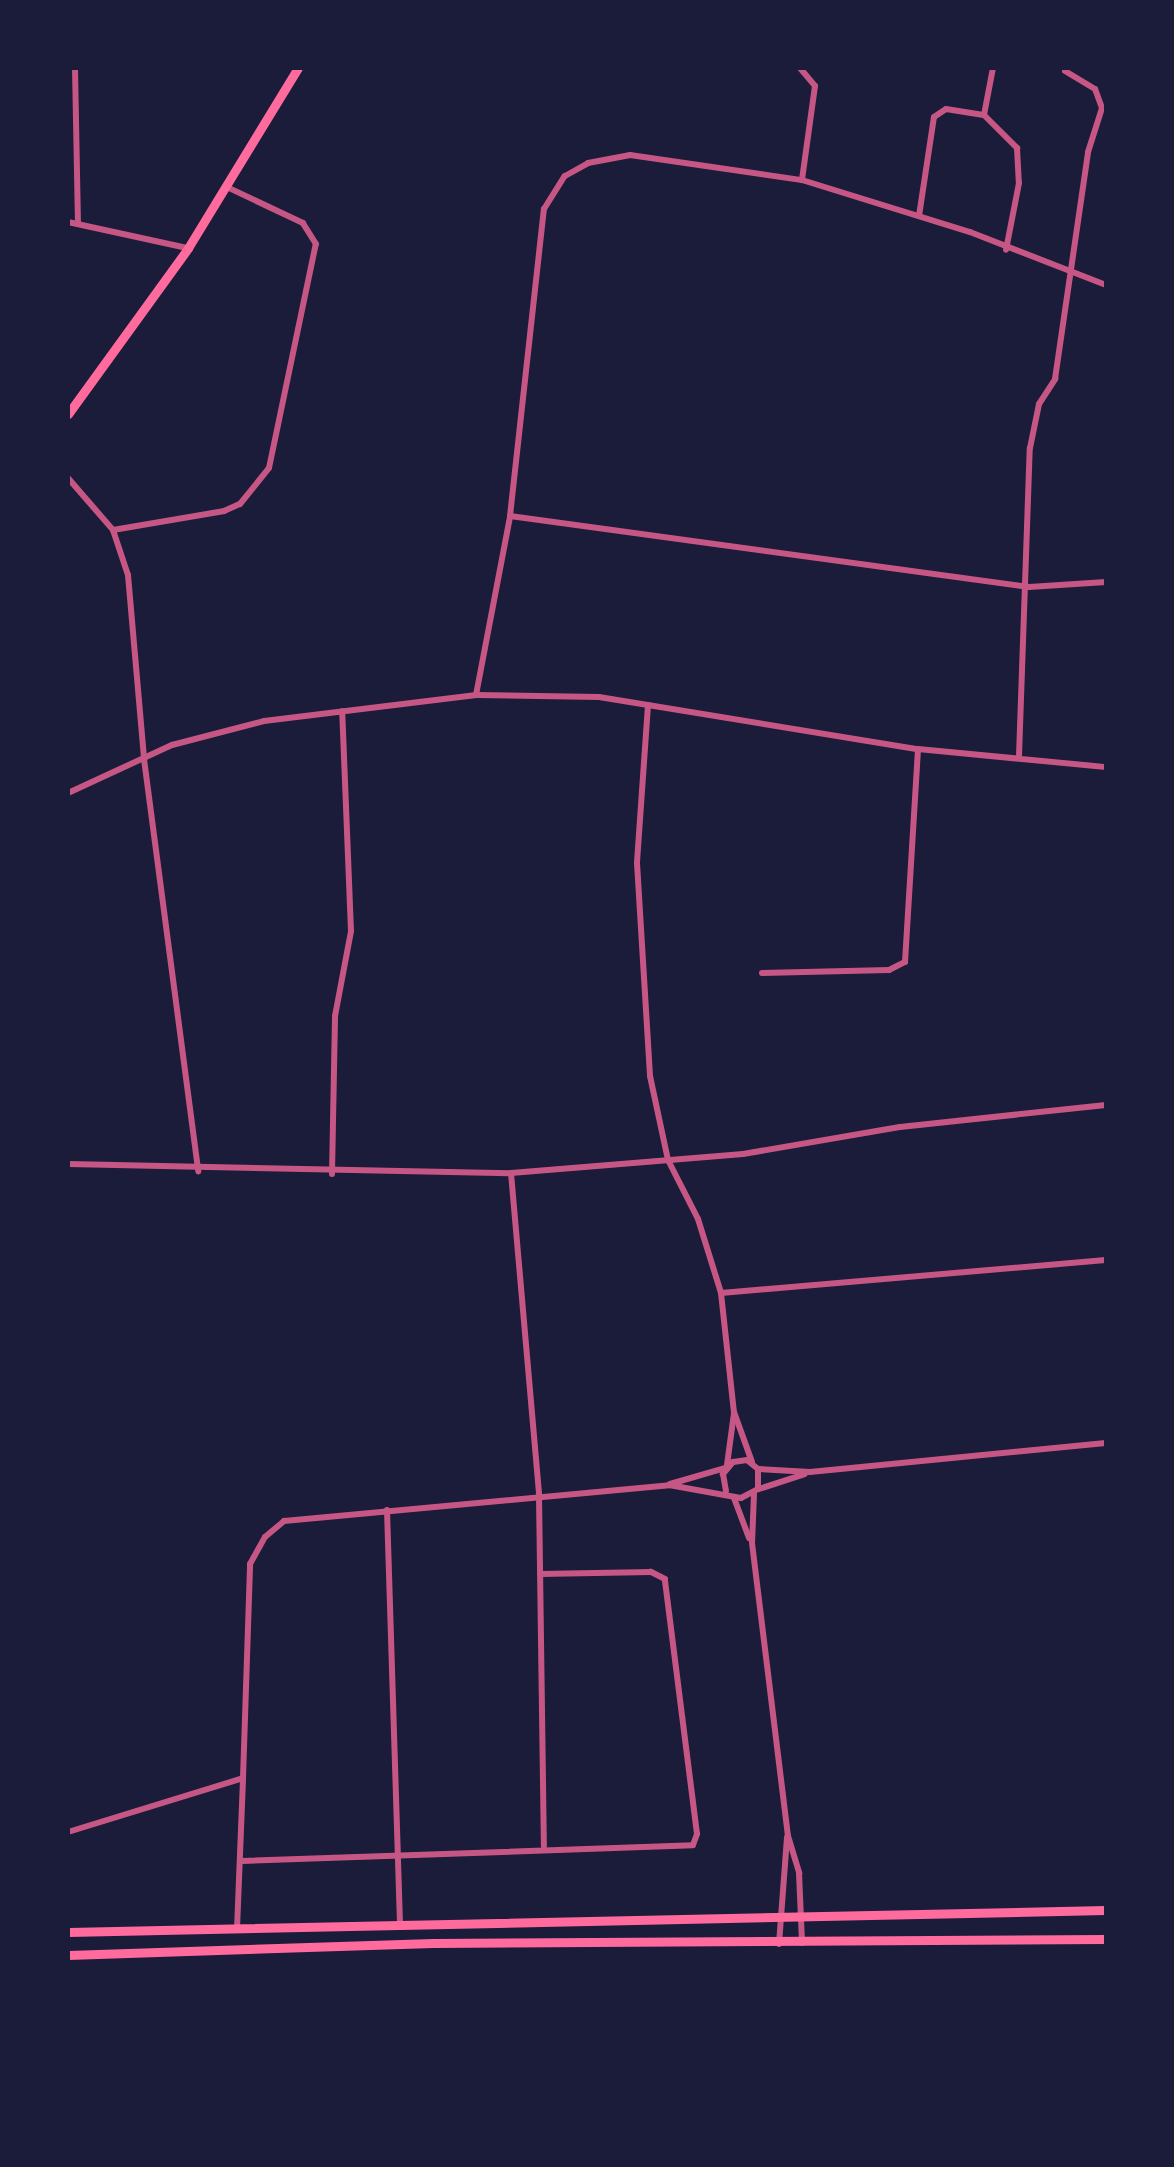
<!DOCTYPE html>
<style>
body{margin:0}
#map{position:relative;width:1174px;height:2167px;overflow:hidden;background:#1b1b3a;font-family:"Public Sans",sans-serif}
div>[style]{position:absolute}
.minor>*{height:6px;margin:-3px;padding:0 3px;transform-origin:3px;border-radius:3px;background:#c65784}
.secondary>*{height:9px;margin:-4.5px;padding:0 4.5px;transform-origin:4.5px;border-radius:4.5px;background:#ff6b9d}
.primary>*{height:9px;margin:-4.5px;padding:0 4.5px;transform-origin:4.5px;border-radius:4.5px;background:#ff6b9d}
span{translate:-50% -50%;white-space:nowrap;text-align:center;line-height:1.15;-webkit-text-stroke:8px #1b1b3a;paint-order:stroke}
.frame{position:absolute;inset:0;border:70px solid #1b1b3a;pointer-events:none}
</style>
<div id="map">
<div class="minor">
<div style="left:75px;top:68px;width:155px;rotate:88.9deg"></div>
<div style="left:800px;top:68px;width:23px;rotate:50deg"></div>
<div style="left:815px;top:86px;width:95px;rotate:97.9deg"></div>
<div style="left:984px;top:115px;width:48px;rotate:-79.2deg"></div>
<div style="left:919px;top:216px;width:100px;rotate:-81.4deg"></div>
<div style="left:934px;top:117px;width:14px;rotate:-34deg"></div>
<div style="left:946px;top:109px;width:38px;rotate:9deg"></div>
<div style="left:984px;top:115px;width:47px;rotate:45deg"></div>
<div style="left:1017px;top:148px;width:35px;rotate:87deg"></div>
<div style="left:1019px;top:183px;width:68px;rotate:101deg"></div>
<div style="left:68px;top:222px;width:122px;rotate:12.3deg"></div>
<div style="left:68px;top:478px;width:69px;rotate:49.1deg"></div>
<div style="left:113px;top:530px;width:47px;rotate:71.6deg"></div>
<div style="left:128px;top:575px;width:185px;rotate:85deg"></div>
<div style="left:144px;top:759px;width:416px;rotate:82.5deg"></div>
<div style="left:510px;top:516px;width:524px;rotate:7.79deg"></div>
<div style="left:1029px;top:587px;width:77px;rotate:-3.7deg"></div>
<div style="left:113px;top:530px;width:113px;rotate:-9.7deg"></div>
<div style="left:224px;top:511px;width:17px;rotate:-24deg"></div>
<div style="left:240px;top:504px;width:46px;rotate:-51.1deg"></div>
<div style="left:269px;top:468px;width:229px;rotate:-78.2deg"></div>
<div style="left:316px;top:244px;width:25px;rotate:-122deg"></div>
<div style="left:303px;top:223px;width:84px;rotate:-154.7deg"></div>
<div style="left:476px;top:695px;width:182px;rotate:-79.2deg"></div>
<div style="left:510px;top:516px;width:309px;rotate:-83.7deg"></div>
<div style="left:544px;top:209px;width:39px;rotate:-58deg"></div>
<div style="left:565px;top:176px;width:26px;rotate:-29deg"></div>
<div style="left:588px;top:163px;width:43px;rotate:-10.8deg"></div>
<div style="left:630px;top:155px;width:174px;rotate:8.3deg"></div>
<div style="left:802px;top:180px;width:176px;rotate:17.2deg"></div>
<div style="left:970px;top:232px;width:146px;rotate:21.3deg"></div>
<div style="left:648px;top:705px;width:158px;rotate:94deg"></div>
<div style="left:637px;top:863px;width:213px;rotate:86.5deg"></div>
<div style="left:650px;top:1076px;width:86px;rotate:77.9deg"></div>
<div style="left:668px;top:1160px;width:66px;rotate:63deg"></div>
<div style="left:698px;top:1219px;width:77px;rotate:72.7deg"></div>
<div style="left:721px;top:1293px;width:120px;rotate:83.8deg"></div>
<div style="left:734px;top:1412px;width:53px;rotate:70.2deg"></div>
<div style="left:1019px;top:756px;width:308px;rotate:-88deg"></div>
<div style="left:1030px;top:448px;width:45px;rotate:-78.4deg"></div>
<div style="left:1039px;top:404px;width:30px;rotate:-57deg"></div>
<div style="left:1055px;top:379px;width:229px;rotate:-81.7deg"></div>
<div style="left:1088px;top:152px;width:46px;rotate:-72.3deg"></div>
<div style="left:1102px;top:108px;width:20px;rotate:-110deg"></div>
<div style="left:1095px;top:89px;width:35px;rotate:-149deg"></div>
<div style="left:68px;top:793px;width:115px;rotate:-24.8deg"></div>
<div style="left:172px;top:745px;width:95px;rotate:-14.6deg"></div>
<div style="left:264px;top:721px;width:214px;rotate:-7deg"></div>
<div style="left:476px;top:695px;width:123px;rotate:0.9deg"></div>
<div style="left:599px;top:697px;width:323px;rotate:9.3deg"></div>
<div style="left:918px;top:749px;width:189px;rotate:5.5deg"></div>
<div style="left:762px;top:973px;width:127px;rotate:-1.4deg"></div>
<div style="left:889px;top:970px;width:18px;rotate:-27deg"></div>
<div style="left:905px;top:962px;width:213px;rotate:-86.5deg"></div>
<div style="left:68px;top:1164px;width:443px;rotate:1.2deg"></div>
<div style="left:511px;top:1173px;width:233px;rotate:-4.7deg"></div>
<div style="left:743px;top:1154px;width:159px;rotate:-9.8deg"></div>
<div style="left:900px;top:1127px;width:207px;rotate:-6.1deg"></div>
<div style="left:511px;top:1173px;width:324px;rotate:85deg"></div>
<div style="left:539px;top:1496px;width:350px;rotate:89.2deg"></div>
<div style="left:332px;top:1174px;width:158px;rotate:-88.9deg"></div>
<div style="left:335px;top:1016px;width:86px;rotate:-79.3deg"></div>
<div style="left:351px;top:931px;width:220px;rotate:-92.3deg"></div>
<div style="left:721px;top:1293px;width:386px;rotate:-4.9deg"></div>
<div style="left:727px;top:1465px;width:52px;rotate:-82.3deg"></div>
<div style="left:758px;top:1469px;width:52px;rotate:3.3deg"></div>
<div style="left:810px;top:1472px;width:297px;rotate:-5.6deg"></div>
<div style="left:670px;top:1484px;width:57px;rotate:-16.2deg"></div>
<div style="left:759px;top:1489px;width:48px;rotate:-18.1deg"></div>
<div style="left:754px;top:1494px;width:49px;rotate:92.3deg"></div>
<div style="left:752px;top:1543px;width:295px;rotate:83deg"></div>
<div style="left:788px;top:1836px;width:39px;rotate:73deg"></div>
<div style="left:799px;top:1873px;width:70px;rotate:87.5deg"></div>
<div style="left:734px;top:1498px;width:43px;rotate:69.4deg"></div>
<div style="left:387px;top:1510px;width:415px;rotate:88.2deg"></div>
<div style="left:68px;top:1832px;width:183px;rotate:-17.1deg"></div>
<div style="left:243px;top:1778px;width:214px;rotate:-88.1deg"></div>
<div style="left:250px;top:1564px;width:31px;rotate:-61deg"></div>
<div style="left:265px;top:1537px;width:25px;rotate:-40deg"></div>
<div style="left:284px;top:1521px;width:387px;rotate:-5.3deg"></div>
<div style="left:669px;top:1485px;width:73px;rotate:10.2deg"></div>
<div style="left:741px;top:1498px;width:19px;rotate:-28deg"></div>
<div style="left:758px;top:1489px;width:20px;rotate:-90deg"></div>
<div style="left:758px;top:1469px;width:14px;rotate:-141deg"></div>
<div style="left:747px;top:1460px;width:14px;rotate:172deg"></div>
<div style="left:733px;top:1462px;width:16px;rotate:130deg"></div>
<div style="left:723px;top:1474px;width:17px;rotate:80deg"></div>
<div style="left:242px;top:1861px;width:451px;rotate:-2deg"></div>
<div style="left:693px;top:1845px;width:12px;rotate:-70deg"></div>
<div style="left:697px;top:1834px;width:257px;rotate:-97.2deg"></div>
<div style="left:665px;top:1579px;width:16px;rotate:-153deg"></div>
<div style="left:651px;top:1572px;width:111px;rotate:179deg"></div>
<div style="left:237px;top:1929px;width:151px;rotate:-87.7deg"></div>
<div style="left:779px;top:1944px;width:107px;rotate:-85.7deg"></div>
</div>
<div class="secondary">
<div style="left:68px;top:414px;width:205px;rotate:-54.1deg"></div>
<div style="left:188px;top:248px;width:211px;rotate:-58.6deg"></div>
</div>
<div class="primary">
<div style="left:68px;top:1932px;width:1038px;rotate:-1.21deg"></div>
<div style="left:68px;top:1955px;width:365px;rotate:-1.9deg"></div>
<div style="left:433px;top:1943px;width:673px;rotate:-0.34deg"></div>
</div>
<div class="frame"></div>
</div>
